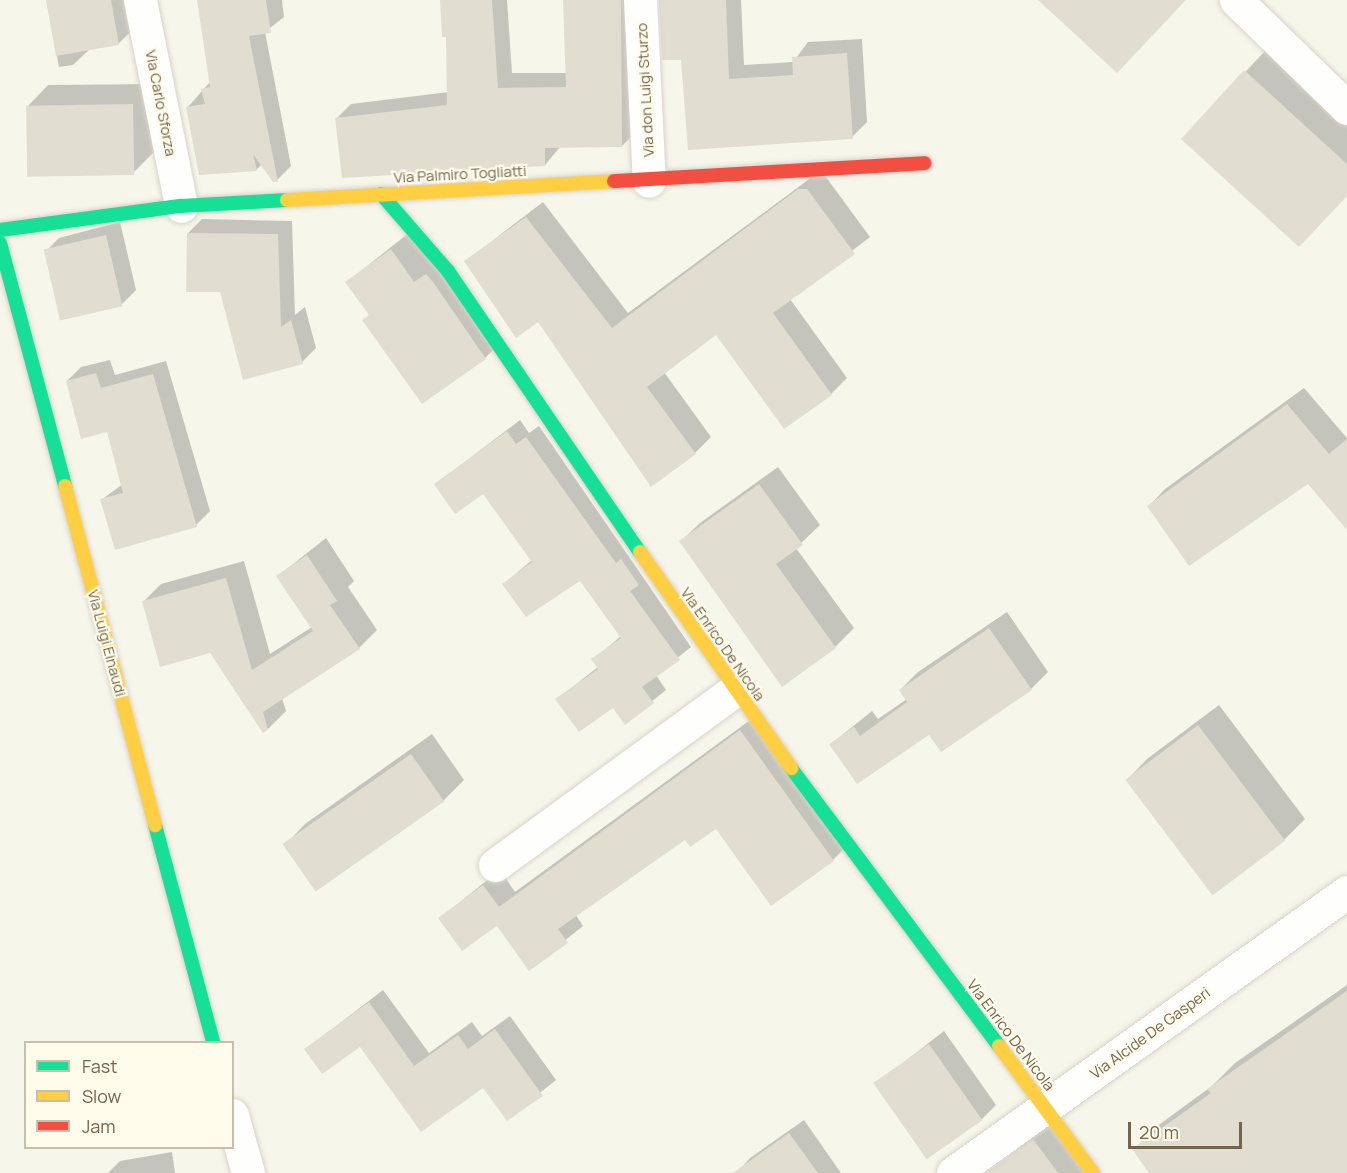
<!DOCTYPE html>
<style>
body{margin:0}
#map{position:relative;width:1347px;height:1173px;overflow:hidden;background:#f7f6eb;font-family:Manrope,sans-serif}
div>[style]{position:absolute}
.shadow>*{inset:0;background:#0003}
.building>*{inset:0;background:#e1ddd0;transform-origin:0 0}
.roads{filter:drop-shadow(0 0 2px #d6d3c9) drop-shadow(0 0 2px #d6d3c9)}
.street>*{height:33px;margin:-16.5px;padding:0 16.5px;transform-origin:16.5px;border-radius:16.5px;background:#fefefc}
.fast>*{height:14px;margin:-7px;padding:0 7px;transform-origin:7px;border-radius:7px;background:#16e098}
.slow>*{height:14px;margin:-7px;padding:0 7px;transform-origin:7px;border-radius:7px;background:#ffcf43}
.jam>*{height:14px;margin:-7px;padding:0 7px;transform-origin:7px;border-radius:7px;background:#f24e42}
span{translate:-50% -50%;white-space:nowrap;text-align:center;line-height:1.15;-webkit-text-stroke:4.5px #fffcec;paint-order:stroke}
.street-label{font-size:15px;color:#74644b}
.legend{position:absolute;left:24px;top:1041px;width:210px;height:108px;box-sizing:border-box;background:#fffcec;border:2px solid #c7bfac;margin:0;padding:8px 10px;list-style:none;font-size:18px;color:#74644b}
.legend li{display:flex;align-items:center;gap:12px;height:30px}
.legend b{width:30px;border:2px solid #c7bfac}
.scale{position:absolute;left:1128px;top:1122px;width:114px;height:27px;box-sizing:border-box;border:3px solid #74644b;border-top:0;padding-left:8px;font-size:18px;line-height:21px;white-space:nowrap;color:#74644b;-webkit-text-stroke:4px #fffcec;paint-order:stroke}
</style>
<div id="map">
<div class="shadow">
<div style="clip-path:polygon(47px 0,134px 0,139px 24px,118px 44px,90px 49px,73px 65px,59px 67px)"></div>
<div style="clip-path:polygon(199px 0,282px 0,284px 17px,265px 32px,291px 166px,277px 180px,262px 164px,256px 170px,187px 108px,210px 82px)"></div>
<div style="clip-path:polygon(441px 0,507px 0,512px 73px,567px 73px,564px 0,636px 0,637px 131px,622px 146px,560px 147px,545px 165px,336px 119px,351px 104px,449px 92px,448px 35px)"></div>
<div style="clip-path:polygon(660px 0,741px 0,744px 65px,793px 62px,808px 42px,862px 39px,867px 122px,852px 137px,683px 58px)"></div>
<div style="clip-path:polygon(1266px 50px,1347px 125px,1347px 195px,1183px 138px)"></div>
<div style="clip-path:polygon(153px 84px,154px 152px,133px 173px,28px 106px,48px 85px)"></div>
<div style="clip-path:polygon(823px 173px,870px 237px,790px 299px,847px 378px,831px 394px,716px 333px,664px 372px,711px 437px,695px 453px,466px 261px,543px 202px,628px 313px,816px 174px)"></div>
<div style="clip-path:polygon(202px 219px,292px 221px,295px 315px,305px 307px,316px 348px,302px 362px,221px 291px,188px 233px)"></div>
<div style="clip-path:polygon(120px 222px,136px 290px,122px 304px,45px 252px,59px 238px)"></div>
<div style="clip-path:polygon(410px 232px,503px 340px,485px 358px,364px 320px,370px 314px,347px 282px)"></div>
<div style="clip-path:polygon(110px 360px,115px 375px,166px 361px,210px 511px,196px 525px,101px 500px,123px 484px,108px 430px,67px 381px,81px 367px)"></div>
<div style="clip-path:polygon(1304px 388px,1347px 438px,1347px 528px,1309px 482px,1149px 506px,1165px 489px)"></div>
<div style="clip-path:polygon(520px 420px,529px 433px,539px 426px,691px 647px,656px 675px,666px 690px,625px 723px,613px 706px,557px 699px,598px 667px,593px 660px,621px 636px,581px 579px,504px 584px,532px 560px,483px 492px,436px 484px)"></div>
<div style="clip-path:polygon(778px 467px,820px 525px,796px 548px,854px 628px,835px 647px,782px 685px,681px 541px,700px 523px)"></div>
<div style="clip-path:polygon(326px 538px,354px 581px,348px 587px,377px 630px,359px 648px,282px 698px,286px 711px,268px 729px,211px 652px,143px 602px,161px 584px,244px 561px,270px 654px,312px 627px,278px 576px)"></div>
<div style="clip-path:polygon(1007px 612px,1048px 672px,1031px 689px,930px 733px,831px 744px,872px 711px,878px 719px,907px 699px,900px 690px,918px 672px)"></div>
<div style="clip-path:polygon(1219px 705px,1305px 819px,1284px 840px,1212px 893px,1127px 780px,1147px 759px)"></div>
<div style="clip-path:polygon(757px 715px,849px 844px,833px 860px,716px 827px,685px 838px,576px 915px,583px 926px,529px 969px,497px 924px,440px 918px,500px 870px,515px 892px)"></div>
<div style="clip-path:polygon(432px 734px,464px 780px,443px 801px,317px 890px,285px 845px,305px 824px)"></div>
<div style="clip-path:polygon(1347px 985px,1347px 1173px,1151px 1173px,1134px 1149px,1160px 1124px,1212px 1086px,1235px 1063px)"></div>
<div style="clip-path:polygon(383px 990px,429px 1053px,472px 1022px,482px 1036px,510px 1016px,556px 1080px,507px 1119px,484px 1086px,422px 1130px,360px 1045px,306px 1049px)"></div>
<div style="clip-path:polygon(944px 1031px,996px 1105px,982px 1119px,876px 1084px)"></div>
<div style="clip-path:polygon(804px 1120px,841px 1173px,737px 1173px,750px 1158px)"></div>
<div style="clip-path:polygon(1051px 1123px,1089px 1173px,1004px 1173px,998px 1165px)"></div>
<div style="clip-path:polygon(172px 1152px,175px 1173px,108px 1173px,120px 1161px)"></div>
</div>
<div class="building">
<div style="clip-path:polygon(46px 0,111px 0,119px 45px,56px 56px)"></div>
<div style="clip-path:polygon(197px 0,266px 0,271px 33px,249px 36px,278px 182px,273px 182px,253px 154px,257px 171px,199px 175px,186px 107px,205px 104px,201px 89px,210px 87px)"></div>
<div style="clip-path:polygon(440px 0,492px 0,498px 88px,566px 87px,563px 0,621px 0,622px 147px,545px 148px,545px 166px,342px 178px,335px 118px,447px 105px,446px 37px,442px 37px)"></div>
<div style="clip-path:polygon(659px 0,726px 0,729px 79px,793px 75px,792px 57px,847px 53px,853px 139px,688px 150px,681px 60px,662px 60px)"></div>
<div style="clip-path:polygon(1038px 0,1186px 0,1117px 73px)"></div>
<div style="clip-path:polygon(1244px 70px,1347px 164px,1347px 196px,1299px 247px,1181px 139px)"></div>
<div style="left:133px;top:104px;width:71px;height:107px;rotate:89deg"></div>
<div style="clip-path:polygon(798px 189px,807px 189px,855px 254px,773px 313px,832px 395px,784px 429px,716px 335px,647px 387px,696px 454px,651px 487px,538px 322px,516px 338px,464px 261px,526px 217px,612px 328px)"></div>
<div style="clip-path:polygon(187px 233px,278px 234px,281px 327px,291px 320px,303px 364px,243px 380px,220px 292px,186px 292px)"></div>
<div style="left:106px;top:235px;width:73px;height:64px;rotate:77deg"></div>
<div style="clip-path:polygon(391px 249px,414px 282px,426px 274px,433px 282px,486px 359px,422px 404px,362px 320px,369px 315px,345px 282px)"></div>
<div style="clip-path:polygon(96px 373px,101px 388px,153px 374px,197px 527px,115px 550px,100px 499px,123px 493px,107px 432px,81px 439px,66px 381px)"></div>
<div style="clip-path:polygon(1287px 404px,1329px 454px,1347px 439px,1347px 530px,1308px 484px,1189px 566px,1147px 506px)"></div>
<div style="clip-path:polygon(507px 431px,516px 444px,526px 437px,616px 563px,621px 559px,639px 585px,630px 591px,680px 660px,642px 687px,654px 703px,625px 725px,613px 708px,579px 732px,555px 699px,598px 669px,591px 659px,621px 638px,580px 581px,526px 617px,502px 584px,532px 562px,483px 494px,455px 514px,434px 484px)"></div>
<div style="clip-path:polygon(759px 484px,803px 545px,776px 564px,836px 648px,782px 687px,679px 541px)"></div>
<div style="clip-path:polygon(307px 555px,337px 601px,330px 605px,360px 649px,263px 712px,268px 730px,263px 733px,210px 653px,160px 667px,142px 601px,226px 578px,252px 670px,313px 631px,276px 576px)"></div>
<div style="clip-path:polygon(989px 628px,1032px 690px,941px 752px,929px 735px,857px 784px,829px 744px,854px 727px,860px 736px,907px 702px,899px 690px)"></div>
<div style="left:1198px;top:725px;width:145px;height:91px;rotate:53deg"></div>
<div style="clip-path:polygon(740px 730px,834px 861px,771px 906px,716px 829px,690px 847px,685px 840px,558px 929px,568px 943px,529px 971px,497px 926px,462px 951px,438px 918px,483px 885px,499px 907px)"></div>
<div style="left:411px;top:754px;width:58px;height:157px;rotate:55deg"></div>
<div style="clip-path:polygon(1347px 991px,1347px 1173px,1149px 1173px,1132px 1149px,1211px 1093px,1207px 1089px)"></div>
<div style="clip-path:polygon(369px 1002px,414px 1066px,458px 1035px,468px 1049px,495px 1029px,543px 1096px,507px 1121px,483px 1088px,421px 1132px,360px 1047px,322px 1074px,304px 1049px)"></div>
<div style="left:929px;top:1044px;width:93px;height:68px;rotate:55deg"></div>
<div style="clip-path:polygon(789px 1133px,818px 1173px,733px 1173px)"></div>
<div style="clip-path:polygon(1033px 1139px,1058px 1173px,985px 1173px)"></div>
</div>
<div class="roads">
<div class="street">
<div style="left:140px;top:0;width:210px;rotate:78.7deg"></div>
<div style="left:640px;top:0;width:181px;rotate:87.2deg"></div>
<div style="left:1236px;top:0;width:155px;rotate:44.2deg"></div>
<div style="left:495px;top:865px;width:296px;rotate:-36.1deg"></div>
<div style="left:232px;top:1115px;width:60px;rotate:74.6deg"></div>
<div style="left:953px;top:1173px;width:484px;rotate:-35.5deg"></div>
</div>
<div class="fast">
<div style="left:381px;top:194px;width:102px;rotate:49deg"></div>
<div style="left:448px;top:271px;width:340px;rotate:55.7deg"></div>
<div style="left:0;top:230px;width:183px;rotate:-7.6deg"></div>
<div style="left:181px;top:206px;width:106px;rotate:-3.2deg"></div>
<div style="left:0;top:243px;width:252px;rotate:75deg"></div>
<div style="left:791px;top:768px;width:347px;rotate:53.2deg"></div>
<div style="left:155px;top:825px;width:225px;rotate:75deg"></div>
</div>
<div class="slow">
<div style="left:287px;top:200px;width:328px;rotate:-3.3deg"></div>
<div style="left:65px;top:486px;width:351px;rotate:75.1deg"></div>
<div style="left:640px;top:552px;width:264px;rotate:55deg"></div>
<div style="left:999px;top:1046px;width:158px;rotate:53.5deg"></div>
</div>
<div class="jam">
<div style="left:614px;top:181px;width:311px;rotate:-3.3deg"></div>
</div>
</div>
<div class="street-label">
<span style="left:645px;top:90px;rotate:-93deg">Via don Luigi Sturzo</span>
<span style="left:161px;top:103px;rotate:79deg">Via Carlo Sforza</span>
<span style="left:460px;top:174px;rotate:-3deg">Via Palmiro Togliatti</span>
<span style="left:107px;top:643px;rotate:75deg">Via Luigi Einaudi</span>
<span style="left:723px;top:644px;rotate:55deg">Via Enrico De Nicola</span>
<span style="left:1150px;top:1033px;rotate:-36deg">Via Alcide De Gasperi</span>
<span style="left:1011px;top:1035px;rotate:53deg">Via Enrico De Nicola</span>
</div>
<ul class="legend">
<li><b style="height:8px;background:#16e098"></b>Fast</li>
<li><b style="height:8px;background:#ffcf43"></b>Slow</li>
<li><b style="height:8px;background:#f24e42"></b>Jam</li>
</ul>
<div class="scale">20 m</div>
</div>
